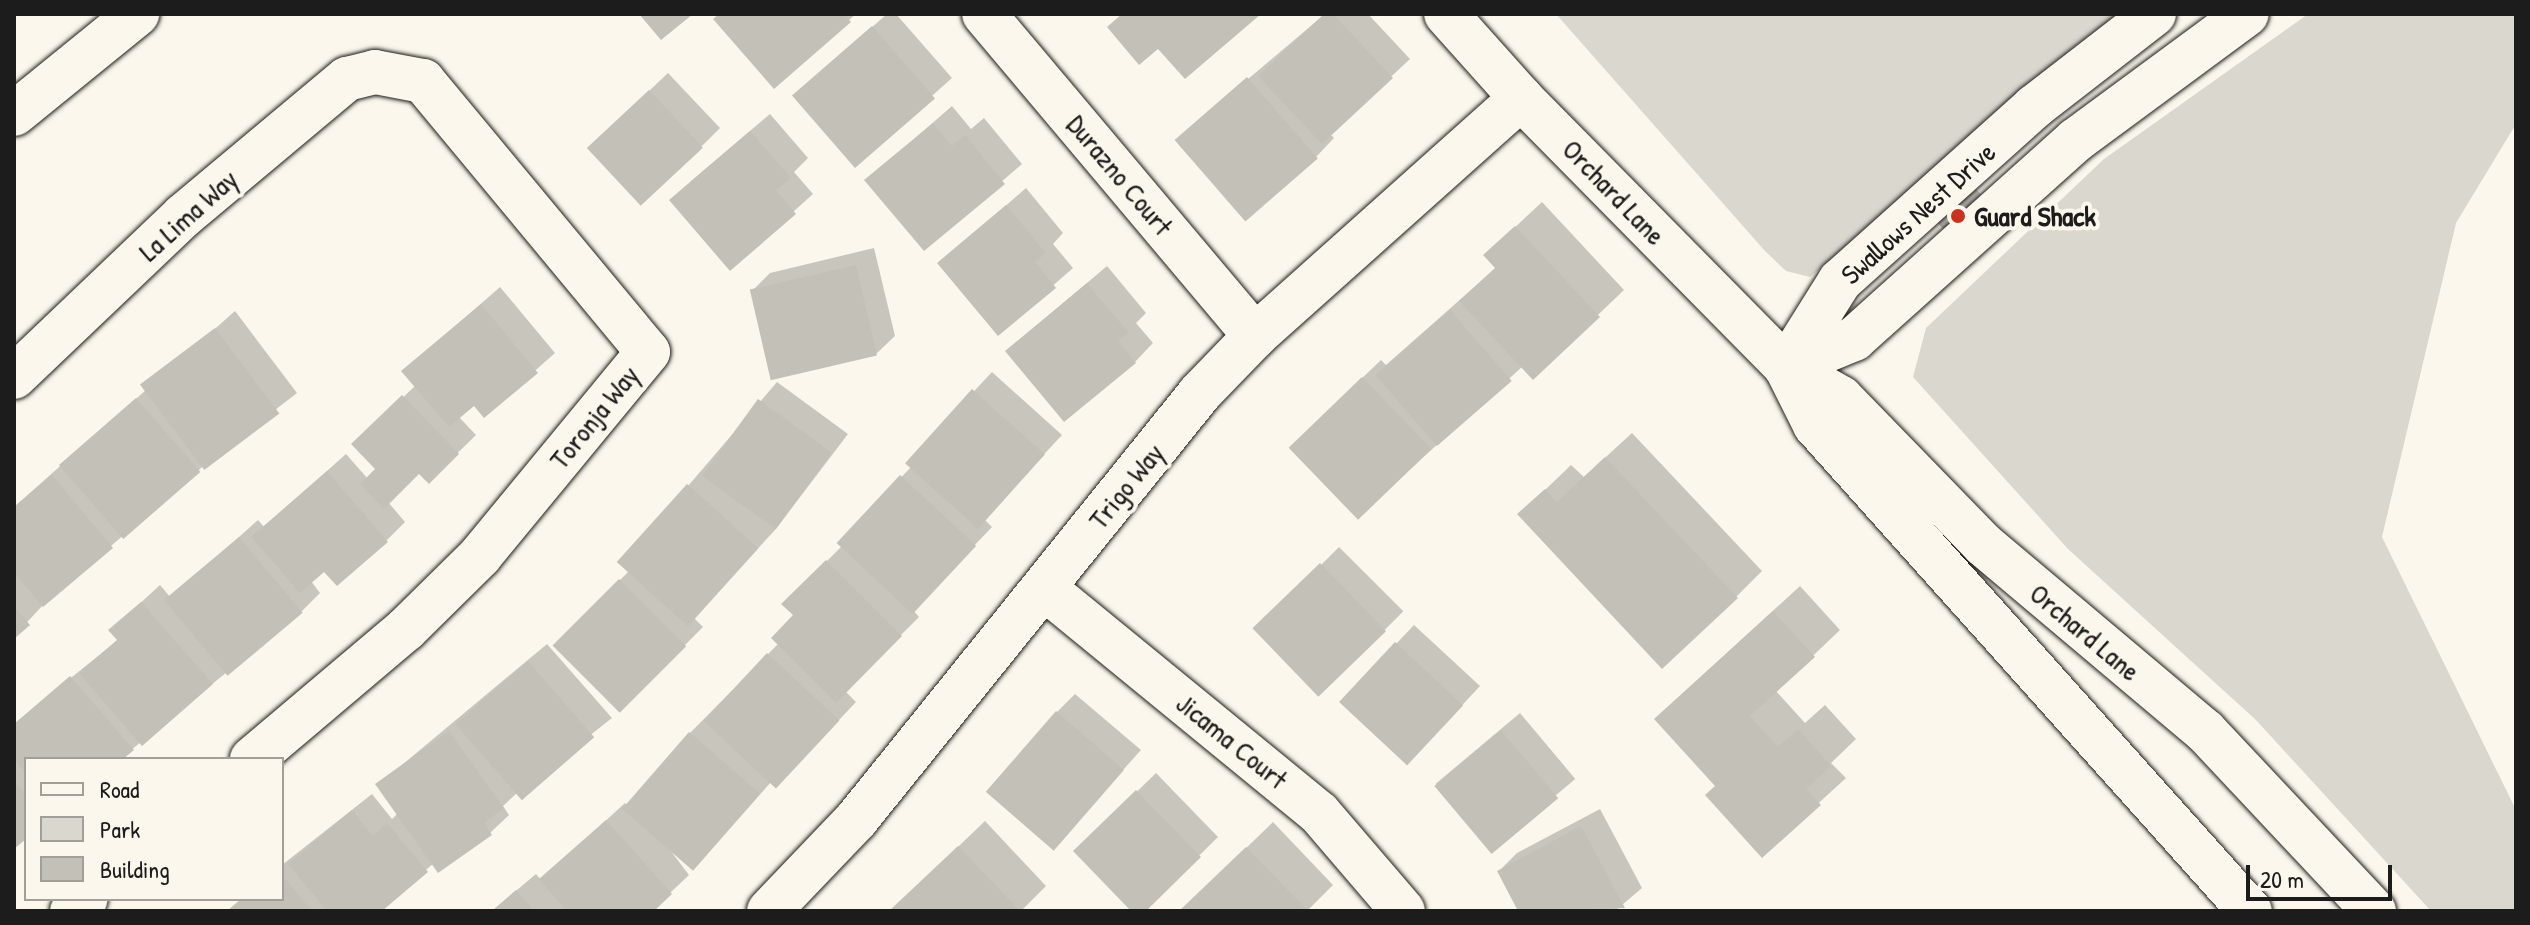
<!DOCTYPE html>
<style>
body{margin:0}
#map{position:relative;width:2530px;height:925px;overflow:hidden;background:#fbf7ec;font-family:"Patrick Hand",sans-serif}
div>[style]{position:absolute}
.green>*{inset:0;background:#dad7ce}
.shadow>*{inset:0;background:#0003;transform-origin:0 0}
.building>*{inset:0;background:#c3c0b8;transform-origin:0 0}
.roads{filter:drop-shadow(0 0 2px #1c1c1c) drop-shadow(0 0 2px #1c1c1c)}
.minor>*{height:44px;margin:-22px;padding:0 22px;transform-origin:22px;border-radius:22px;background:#fbf7ec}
.major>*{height:44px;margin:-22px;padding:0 22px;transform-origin:22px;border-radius:22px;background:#fbf7ec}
.dots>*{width:22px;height:22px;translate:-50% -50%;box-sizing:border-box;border:4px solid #fbf7ec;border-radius:50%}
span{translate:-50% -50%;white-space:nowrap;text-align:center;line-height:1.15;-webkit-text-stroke:8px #fbf7ec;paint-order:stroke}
.street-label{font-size:28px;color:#1c1c1c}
.poi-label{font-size:28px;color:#1c1c1c;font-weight:700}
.left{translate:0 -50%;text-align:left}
.frame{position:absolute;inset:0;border:16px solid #1c1c1c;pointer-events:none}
.legend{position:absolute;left:24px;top:757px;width:260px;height:144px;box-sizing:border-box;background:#fbf7ec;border:2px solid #a29f99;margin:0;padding:10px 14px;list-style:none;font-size:24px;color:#1c1c1c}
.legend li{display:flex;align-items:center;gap:16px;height:40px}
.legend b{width:40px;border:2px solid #a29f99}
.scale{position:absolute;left:2246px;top:865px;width:146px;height:36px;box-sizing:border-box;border:4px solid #1c1c1c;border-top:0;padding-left:10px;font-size:24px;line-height:28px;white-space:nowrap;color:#1c1c1c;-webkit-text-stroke:6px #fbf7ec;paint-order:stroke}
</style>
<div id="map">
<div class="green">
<div style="clip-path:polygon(1556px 14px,2126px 14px,1810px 277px,1786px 271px,1765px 251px)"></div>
<div style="clip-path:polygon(2308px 14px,2516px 14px,2516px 124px,2456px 223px,2382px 537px,2516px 810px,2516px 911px,2431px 911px,2256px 720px,2068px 549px,1913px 377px,1926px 328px,2104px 159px)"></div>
</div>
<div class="shadow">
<div style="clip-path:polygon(721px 14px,856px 14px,849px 20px)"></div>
<div style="clip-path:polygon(887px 14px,896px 14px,952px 78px,856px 164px,814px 78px)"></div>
<div style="clip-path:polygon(1325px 14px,1368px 14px,1410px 59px,1330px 134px,1334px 138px,1316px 157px,1176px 140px)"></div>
<div style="clip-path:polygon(668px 73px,720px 128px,702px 146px,608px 130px)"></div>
<div style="clip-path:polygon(952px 106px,971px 129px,984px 118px,1022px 164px,924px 248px,867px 180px)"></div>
<div style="clip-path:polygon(770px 114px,808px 158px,794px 172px,813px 194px,731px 268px,690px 182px)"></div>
<div style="clip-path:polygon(1026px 188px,1063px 233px,1053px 244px,1073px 268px,999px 333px,940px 263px)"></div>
<div style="clip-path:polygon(1976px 189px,1987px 201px,1948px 213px)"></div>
<div style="clip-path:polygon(1542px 202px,1624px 290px,1533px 377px,1523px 366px,1358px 517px,1309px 429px,1381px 360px,1386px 365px,1497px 267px,1512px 230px)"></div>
<div style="clip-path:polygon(874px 248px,895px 336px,876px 354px,752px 291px,770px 273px)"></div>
<div style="clip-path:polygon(1107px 266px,1146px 313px,1136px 323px,1153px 343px,1135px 362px,1007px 351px)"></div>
<div style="clip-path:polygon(500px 287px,555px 353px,484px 416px,474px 403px,458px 416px,476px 435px,429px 481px,419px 471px,388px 502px,405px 522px,387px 540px,337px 584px,324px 569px,311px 581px,320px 593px,302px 611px,120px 759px,26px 759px,26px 836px,14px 846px,14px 724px,119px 639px,111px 630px,160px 585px,171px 598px,258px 520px,264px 527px,346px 454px,368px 479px,378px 468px,354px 444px,416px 385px,404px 371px)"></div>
<div style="clip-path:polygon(235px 311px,297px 393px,208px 462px,45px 603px,14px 636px,14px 507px)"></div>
<div style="clip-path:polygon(992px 372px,1062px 435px,984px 519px,992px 527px,913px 610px,919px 617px,845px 691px,856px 702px,794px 768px,771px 782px,695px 868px,664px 842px,689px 875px,651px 911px,492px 911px,536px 874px,541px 880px,625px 803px,629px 806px,690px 733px,779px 643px,796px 615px,784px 604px,842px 546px,839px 543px,911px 467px,907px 463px)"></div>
<div style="clip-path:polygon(777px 382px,848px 434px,775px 530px,694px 618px,703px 627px,620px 710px,555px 646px,629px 571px,688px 486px)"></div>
<div style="clip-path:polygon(1632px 433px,1762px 571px,1736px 597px,1520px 514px,1571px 465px,1584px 477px)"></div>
<div style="left:1339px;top:547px;width:91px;height:117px;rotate:45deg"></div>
<div style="clip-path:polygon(1800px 586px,1840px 630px,1776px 691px,1805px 723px,1825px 705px,1856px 739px,1831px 763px,1846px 778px,1762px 855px,1717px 785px,1682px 694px)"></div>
<div style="clip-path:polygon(1414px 625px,1480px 686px,1426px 744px,1396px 644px)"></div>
<div style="clip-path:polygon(547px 644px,612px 718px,518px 792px,503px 806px,509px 815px,490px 833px,434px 863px,378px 911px,227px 911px,241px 899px,282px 899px,282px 865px,372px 794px,392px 819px,398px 813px,378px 785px)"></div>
<div style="clip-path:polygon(1075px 694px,1141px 750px,1054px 847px,1057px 712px)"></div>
<div style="left:1520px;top:713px;width:86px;height:110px;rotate:50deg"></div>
<div style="clip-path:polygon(1156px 773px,1218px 837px,1143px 911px,1134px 911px,1076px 851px)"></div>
<div style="clip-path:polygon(1600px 809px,1642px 888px,1615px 911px,1521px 911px,1499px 871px,1517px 853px)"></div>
<div style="clip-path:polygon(985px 821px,1046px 886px,1021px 911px,891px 911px)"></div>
<div style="clip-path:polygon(1273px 822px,1333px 885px,1307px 911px,1181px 911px)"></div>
</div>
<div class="building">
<div style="clip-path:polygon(639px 14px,693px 14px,661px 40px)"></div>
<div style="clip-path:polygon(719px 14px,844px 14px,851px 22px,774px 89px,713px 19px)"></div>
<div style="clip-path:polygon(1122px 14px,1261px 14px,1185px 79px,1158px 49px,1139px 65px,1107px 27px)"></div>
<div style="clip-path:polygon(1324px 14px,1333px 14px,1393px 78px,1322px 144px,1258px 76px)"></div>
<div style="left:872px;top:26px;width:96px;height:106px;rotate:49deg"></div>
<div style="left:1247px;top:77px;width:108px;height:96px;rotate:49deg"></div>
<div style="left:649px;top:90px;width:79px;height:85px;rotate:47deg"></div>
<div style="clip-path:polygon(933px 123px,952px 146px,965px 135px,1005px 184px,924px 251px,864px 180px)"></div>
<div style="clip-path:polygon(750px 131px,791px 178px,776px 190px,796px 214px,730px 271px,669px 200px)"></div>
<div style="left:1966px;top:196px;width:20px;height:39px;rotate:49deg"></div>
<div style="clip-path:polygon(1006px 205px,1046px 253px,1035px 262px,1056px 288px,998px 336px,937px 263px)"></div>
<div style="clip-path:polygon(1515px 226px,1600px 317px,1533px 380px,1459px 301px,1495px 268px,1483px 255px)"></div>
<div style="left:856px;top:265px;width:93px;height:109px;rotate:77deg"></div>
<div style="clip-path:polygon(1087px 283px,1129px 333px,1118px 341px,1136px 363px,1064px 422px,1005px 351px)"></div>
<div style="clip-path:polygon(481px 304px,538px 373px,484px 418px,474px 406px,449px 427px,401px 371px)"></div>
<div style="left:1450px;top:310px;width:94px;height:99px;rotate:49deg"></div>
<div style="left:215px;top:328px;width:107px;height:94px;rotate:53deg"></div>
<div style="left:1362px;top:377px;width:100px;height:102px;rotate:46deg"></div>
<div style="left:972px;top:389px;width:98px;height:100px;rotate:42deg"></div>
<div style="clip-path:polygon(402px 395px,459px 454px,429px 484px,419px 474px,384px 509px,360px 484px,375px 469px,351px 444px)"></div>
<div style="left:136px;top:398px;width:98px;height:102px;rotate:49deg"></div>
<div style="left:758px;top:399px;width:91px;height:95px;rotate:36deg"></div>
<div style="clip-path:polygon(1605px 457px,1738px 598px,1662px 669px,1517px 514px,1545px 489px,1557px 502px)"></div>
<div style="clip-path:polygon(327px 471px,388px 542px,337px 586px,324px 572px,300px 593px,251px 537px)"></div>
<div style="clip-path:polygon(52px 475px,113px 548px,43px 607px,14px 573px,14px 507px)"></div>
<div style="left:900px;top:475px;width:104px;height:93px;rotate:43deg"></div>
<div style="left:687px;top:484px;width:96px;height:105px;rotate:42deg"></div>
<div style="left:239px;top:537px;width:99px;height:98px;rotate:50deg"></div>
<div style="clip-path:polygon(826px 560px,902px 636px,836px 703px,771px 638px,793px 615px,781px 604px)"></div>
<div style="left:1320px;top:563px;width:95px;height:94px;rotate:46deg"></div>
<div style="left:619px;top:579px;width:95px;height:94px;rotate:45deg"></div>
<div style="clip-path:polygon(141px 602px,213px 684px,142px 746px,79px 673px,117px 640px,108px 630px)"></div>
<div style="clip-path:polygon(14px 607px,30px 625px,14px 639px)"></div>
<div style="clip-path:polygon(1773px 611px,1815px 657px,1750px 716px,1778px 747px,1798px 729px,1831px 766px,1806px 789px,1821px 805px,1762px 858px,1705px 795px,1715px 786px,1654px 719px)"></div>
<div style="left:1395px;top:642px;width:93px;height:82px;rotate:43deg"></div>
<div style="left:767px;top:653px;width:99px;height:93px;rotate:43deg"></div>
<div style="left:528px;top:661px;width:101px;height:96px;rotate:49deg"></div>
<div style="clip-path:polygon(70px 676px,134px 750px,123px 759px,26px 759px,26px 773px,14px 759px,14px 724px)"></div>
<div style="left:1056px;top:711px;width:90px;height:107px;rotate:41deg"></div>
<div style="left:1501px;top:730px;width:89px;height:87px;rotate:50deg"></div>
<div style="clip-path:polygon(449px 731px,504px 808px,484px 823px,492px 835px,438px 873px,375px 784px)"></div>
<div style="left:689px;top:732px;width:94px;height:102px;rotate:41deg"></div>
<div style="clip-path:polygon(14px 780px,26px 795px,26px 839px,14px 849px)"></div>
<div style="clip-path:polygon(1136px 790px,1201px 857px,1146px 911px,1131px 911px,1073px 851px)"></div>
<div style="clip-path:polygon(352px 810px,373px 836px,387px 823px,428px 872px,382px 911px,327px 911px,288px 864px)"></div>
<div style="clip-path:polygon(606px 820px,672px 894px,654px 911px,567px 911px,539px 879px)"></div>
<div style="clip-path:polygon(1581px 826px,1625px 908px,1518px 911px,1497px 871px)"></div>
<div style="clip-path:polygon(958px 846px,1020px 911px,889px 911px)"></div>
<div style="clip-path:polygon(1246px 847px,1308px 911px,1179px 911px)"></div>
<div style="clip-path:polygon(282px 875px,312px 911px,227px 911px,242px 899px,282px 899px)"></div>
<div style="clip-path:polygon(516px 890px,534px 911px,492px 911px)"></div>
</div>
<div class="roads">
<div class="minor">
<div style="left:984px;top:14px;width:421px;rotate:49.9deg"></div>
<div style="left:1446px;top:14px;width:113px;rotate:48.2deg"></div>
<div style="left:1521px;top:98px;width:378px;rotate:45.4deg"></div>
<div style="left:1786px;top:367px;width:63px;rotate:29.4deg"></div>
<div style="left:1841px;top:398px;width:205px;rotate:45.8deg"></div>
<div style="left:1984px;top:545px;width:289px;rotate:40.1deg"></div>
<div style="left:2205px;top:731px;width:247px;rotate:46.8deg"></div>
<div style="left:1786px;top:367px;width:65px;rotate:63.4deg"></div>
<div style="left:1815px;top:425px;width:652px;rotate:48.17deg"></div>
<div style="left:1786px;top:367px;width:74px;rotate:-22.4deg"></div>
<div style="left:1854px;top:339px;width:298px;rotate:-41.9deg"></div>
<div style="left:2076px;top:140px;width:212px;rotate:-36.4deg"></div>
<div style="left:1786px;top:367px;width:102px;rotate:-57.9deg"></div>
<div style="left:1840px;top:281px;width:261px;rotate:-41.9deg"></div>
<div style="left:2034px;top:107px;width:152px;rotate:-37.8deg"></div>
<div style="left:14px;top:377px;width:233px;rotate:-43.6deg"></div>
<div style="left:183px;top:216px;width:214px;rotate:-39.9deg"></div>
<div style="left:347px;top:79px;width:29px;rotate:-14deg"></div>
<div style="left:375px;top:72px;width:49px;rotate:10.6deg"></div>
<div style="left:423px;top:81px;width:352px;rotate:50.3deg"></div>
<div style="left:648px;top:352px;width:264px;rotate:129.5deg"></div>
<div style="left:480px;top:556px;width:104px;rotate:135.4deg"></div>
<div style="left:406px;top:629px;width:202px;rotate:139.8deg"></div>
<div style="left:1044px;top:588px;width:355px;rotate:39.3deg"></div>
<div style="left:1319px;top:813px;width:129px;rotate:49.4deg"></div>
<div style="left:72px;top:911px;width:18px;rotate:-41deg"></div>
<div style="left:769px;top:911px;width:126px;rotate:-46.3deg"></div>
<div style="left:856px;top:820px;width:548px;rotate:-51.14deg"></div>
<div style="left:1200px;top:393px;width:79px;rotate:-46deg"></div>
<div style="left:1255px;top:336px;width:357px;rotate:-41.8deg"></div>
</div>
<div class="major">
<div style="left:14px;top:114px;width:159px;rotate:-39.1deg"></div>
</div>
</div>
<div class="dots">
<div style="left:1958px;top:216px;background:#c8321e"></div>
</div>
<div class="street-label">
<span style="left:1120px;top:175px;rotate:50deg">Durazno Court</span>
<span style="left:1614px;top:192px;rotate:46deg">Orchard Lane</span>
<span style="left:1918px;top:213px;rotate:-42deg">Swallows Nest Drive</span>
<span style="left:188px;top:215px;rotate:-42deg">La Lima Way</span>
<span style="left:594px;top:417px;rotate:-51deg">Toronja Way</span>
<span style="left:1126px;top:486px;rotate:-51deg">Trigo Way</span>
<span style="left:2085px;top:632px;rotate:40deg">Orchard Lane</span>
<span style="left:1232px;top:741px;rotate:39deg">Jicama Court</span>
</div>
<div class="poi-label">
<span class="left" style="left:1974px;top:216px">Guard Shack</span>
</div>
<div class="frame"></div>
<ul class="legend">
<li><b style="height:10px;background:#fbf7ec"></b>Road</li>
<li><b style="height:22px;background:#dad7ce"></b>Park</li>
<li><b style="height:22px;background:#c3c0b8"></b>Building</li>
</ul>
<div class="scale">20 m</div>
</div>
